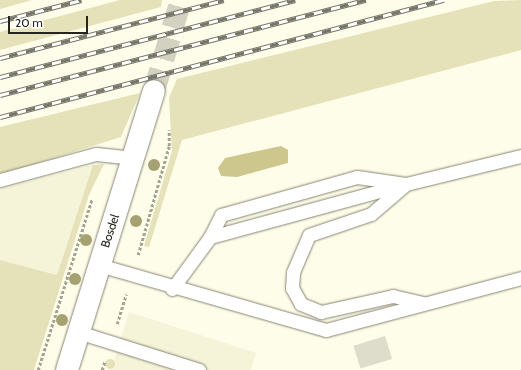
<!DOCTYPE html>
<style>
body{margin:0}
#map{position:relative;width:521px;height:370px;overflow:hidden;background:#fefde9;font-family:Cabin,sans-serif}
div>[style]{position:absolute}
.built>*{inset:0;background:#f5f3d8}
.green>*{inset:0;background:#e5e1b9}
.round{border-radius:50%}
.water>*{inset:0;background:#cdc78d}
.building>*{inset:0;background:#dedcca;transform-origin:0 0}
.street-tunnel>*{height:22px;margin-top:-11px;transform-origin:0;background:repeating-linear-gradient(90deg,#d3d2c0 0 22px,transparent 0 33px)}
.path>*{height:2.5px;margin-top:-1.25px;transform-origin:0;background:repeating-linear-gradient(90deg,#a4a495 0 3px,transparent 0 5px)}
.roads{filter:drop-shadow(0 0 1px #868574) drop-shadow(0 0 1px #868574)}
.lane>*{height:13px;margin:-6.5px;padding:0 6.5px;transform-origin:6.5px;border-radius:6.5px;background:#fff}
.street>*{height:22px;margin:-11px;padding:0 11px;transform-origin:11px;border-radius:11px;background:#fff}
.rail>*{height:4.5px;margin-top:-2.25px;transform-origin:0;background:repeating-linear-gradient(90deg,#fff 0 9px,#76756a 0 18px);box-sizing:border-box;border-block:1px solid #76756a}
.trees>*{width:12px;height:12px;margin:-6px;border-radius:50%;background:#a5a172}
span{translate:-50% -50%;white-space:nowrap;text-align:center;line-height:1.15;-webkit-text-stroke:3px #fff;paint-order:stroke}
.street-label{font-size:12px;color:#25251e}
.scale{position:absolute;left:8px;top:16px;width:80px;height:18px;box-sizing:border-box;border:2px solid #25251e;border-top:0;padding-left:5px;font-size:12px;line-height:14px;white-space:nowrap;color:#25251e;-webkit-text-stroke:3px #fff;paint-order:stroke}
</style>
<div id="map">
<div class="built">
<div style="clip-path:polygon(93px 165px,57px 275px,0 260px,0 189px)"></div>
<div style="clip-path:polygon(129px 312px,256px 353px,251px 370px,111px 370px)"></div>
</div>
<div class="green">
<div style="clip-path:polygon(0 0,32px 0,0 9px)"></div>
<div style="clip-path:polygon(120px 0,162px 0,161px 7px,0 50px,0 32px)"></div>
<div style="clip-path:polygon(521px 0,521px 50px,182px 140px,149px 247px,144px 246px,172px 151px,169px 98px,177px 79px,494px 1px)"></div>
<div style="clip-path:polygon(140px 93px,121px 137px,0 175px,0 127px)"></div>
<div style="clip-path:polygon(104px 164px,89px 195px,34px 370px,0 370px,0 260px,57px 275px,93px 165px)"></div>
<div class="round" style="left:105px;top:359px;width:10px;height:10px"></div>
</div>
<div class="water">
<div style="clip-path:polygon(281px 146px,288px 150px,288px 163px,237px 177px,221px 176px,218px 168px,225px 158px)"></div>
</div>
<div class="building">
<div style="left:385px;top:336px;width:24px;height:33px;rotate:73deg"></div>
</div>
<div class="street-tunnel">
<div style="left:154px;top:91px;width:95px;rotate:-73.5deg"></div>
</div>
<div class="path">
<div style="left:138px;top:255px;width:113px;rotate:-74.1deg"></div>
<div style="left:169px;top:146px;width:16px;rotate:-90deg"></div>
<div style="left:117px;top:324px;width:31px;rotate:-73deg"></div>
<div style="left:38px;top:370px;width:179px;rotate:-72.5deg"></div>
<div style="left:102px;top:370px;width:9px;rotate:-72deg"></div>
</div>
<div class="roads">
<div class="lane">
<div style="left:0;top:180px;width:99px;rotate:-15.2deg"></div>
<div style="left:96px;top:154px;width:38px;rotate:6deg"></div>
<div style="left:210px;top:237px;width:195px;rotate:-15.2deg"></div>
<div style="left:99px;top:265px;width:236px;rotate:16deg"></div>
<div style="left:326px;top:330px;width:202px;rotate:-14.9deg"></div>
<div style="left:172px;top:289px;width:64px;rotate:-53.8deg"></div>
<div style="left:210px;top:237px;width:25px;rotate:-63deg"></div>
<div style="left:221px;top:215px;width:141px;rotate:-15.6deg"></div>
<div style="left:357px;top:177px;width:49px;rotate:8.1deg"></div>
<div style="left:423px;top:303px;width:31px;rotate:-167deg"></div>
<div style="left:393px;top:296px;width:74px;rotate:167.5deg"></div>
<div style="left:321px;top:312px;width:22px;rotate:-158deg"></div>
<div style="left:301px;top:304px;width:18px;rotate:-119deg"></div>
<div style="left:292px;top:288px;width:16px;rotate:-86deg"></div>
<div style="left:293px;top:272px;width:40px;rotate:-66.6deg"></div>
<div style="left:309px;top:235px;width:65px;rotate:-18.7deg"></div>
<div style="left:371px;top:214px;width:46px;rotate:-40.6deg"></div>
<div style="left:406px;top:184px;width:118px;rotate:-13.7deg"></div>
<div style="left:78px;top:332px;width:127px;rotate:17.4deg"></div>
</div>
<div class="street">
<div style="left:67px;top:370px;width:292px;rotate:-72.7deg"></div>
</div>
</div>
<div class="rail">
<div style="left:0;top:21px;width:84px;rotate:-14.5deg"></div>
<div style="left:0;top:58px;width:231px;rotate:-14.5deg"></div>
<div style="left:0;top:77px;width:305px;rotate:-14.6deg"></div>
<div style="left:0;top:95px;width:378px;rotate:-14.6deg"></div>
<div style="left:0;top:117px;width:459px;rotate:-14.8deg"></div>
</div>
<div class="trees">
<div style="left:154px;top:165px"></div>
<div style="left:136px;top:221px"></div>
<div style="left:86px;top:240px"></div>
<div style="left:75px;top:279px"></div>
<div style="left:62px;top:320px"></div>
</div>
<div class="street-label">
<span style="left:110px;top:231px;rotate:-72deg">Bosdel</span>
</div>
<div class="scale">20 m</div>
</div>
